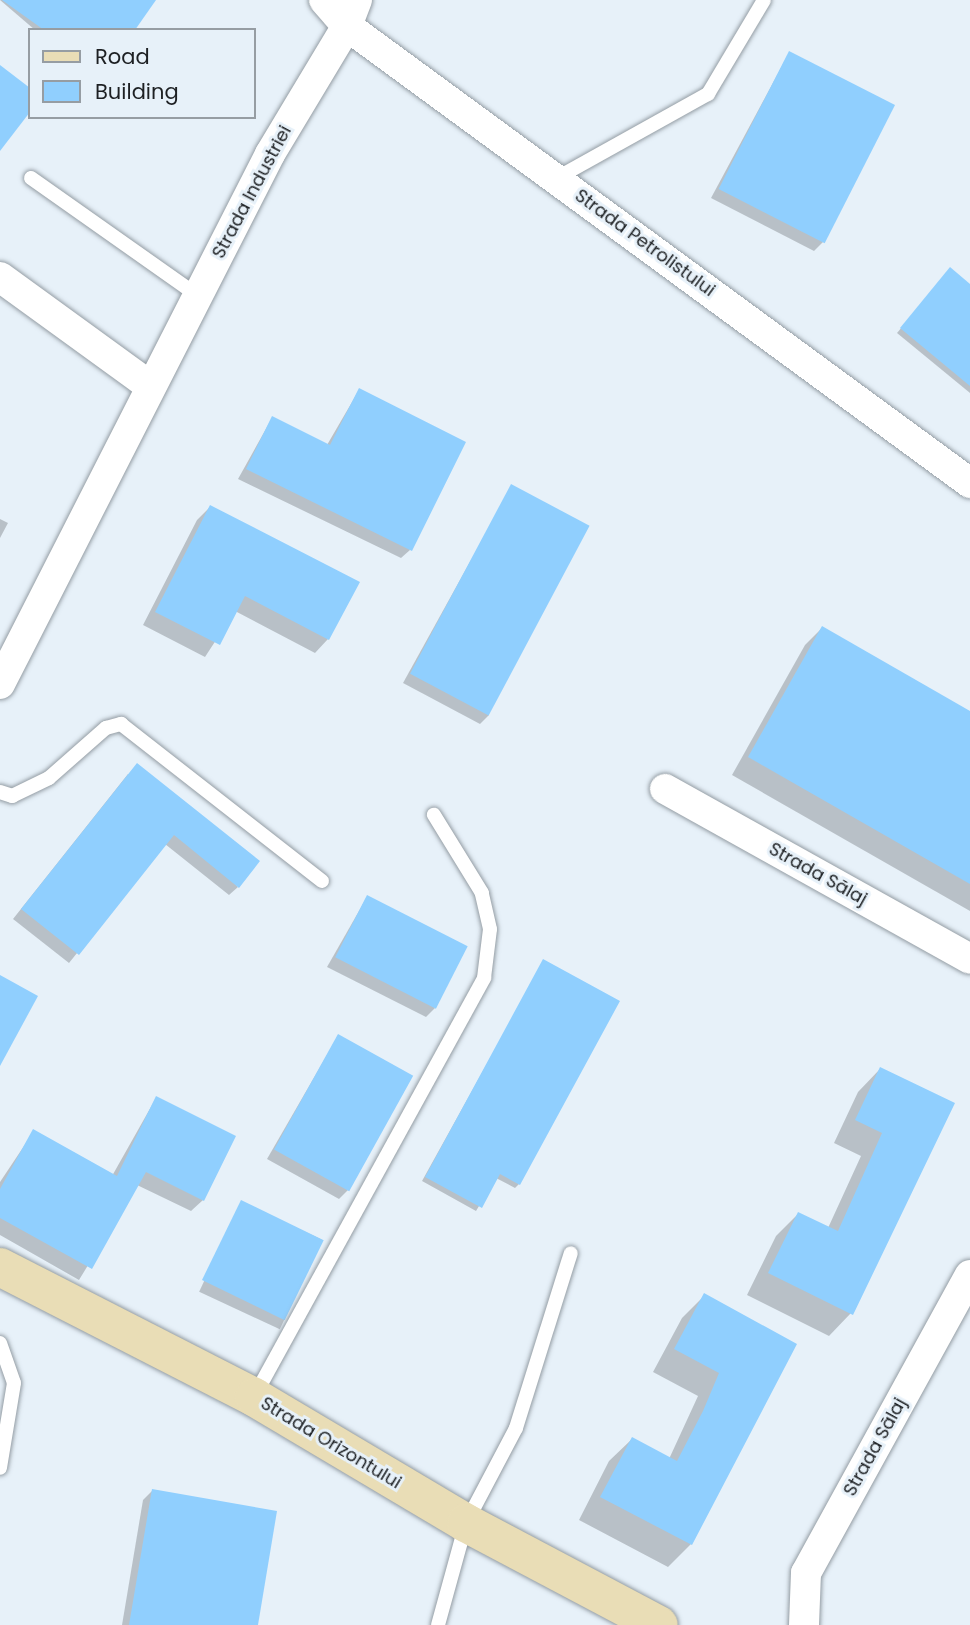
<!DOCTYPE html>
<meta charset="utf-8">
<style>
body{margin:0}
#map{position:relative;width:970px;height:1625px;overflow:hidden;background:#e7f1f9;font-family:Poppins,sans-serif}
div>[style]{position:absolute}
.shadow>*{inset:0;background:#0003;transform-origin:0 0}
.building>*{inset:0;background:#90cffe;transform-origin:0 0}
.roads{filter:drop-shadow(0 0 2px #949da4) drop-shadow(0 0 2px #949da4)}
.service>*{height:14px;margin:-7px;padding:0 7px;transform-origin:7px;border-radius:7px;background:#fff}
.minor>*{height:30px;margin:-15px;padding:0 15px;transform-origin:15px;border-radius:15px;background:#fff}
.secondary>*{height:38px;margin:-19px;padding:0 19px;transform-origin:19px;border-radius:19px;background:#e9ddb6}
span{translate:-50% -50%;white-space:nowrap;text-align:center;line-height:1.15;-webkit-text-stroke:6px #e7f1f9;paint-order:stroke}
.street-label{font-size:18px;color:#1d2023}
.legend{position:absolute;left:28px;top:28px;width:228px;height:91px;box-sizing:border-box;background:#e7f1f9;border:2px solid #969da3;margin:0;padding:9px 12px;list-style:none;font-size:21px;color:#1d2023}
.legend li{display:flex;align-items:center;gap:14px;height:35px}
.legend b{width:35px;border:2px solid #969da3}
</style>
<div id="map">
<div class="shadow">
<div style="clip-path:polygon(0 0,154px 0,133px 30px,35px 30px)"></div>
<div style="clip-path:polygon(789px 53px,823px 242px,814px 251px,711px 198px)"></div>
<div style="clip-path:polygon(946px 274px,970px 286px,970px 393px,897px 333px)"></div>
<div style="clip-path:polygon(359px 390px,410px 550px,401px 558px,238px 479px,272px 418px,327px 445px)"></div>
<div style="clip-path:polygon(512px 486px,489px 715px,480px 724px,403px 683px)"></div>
<div style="clip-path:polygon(210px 507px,328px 639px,315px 653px,235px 611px,205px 657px,143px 625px,197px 520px)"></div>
<div style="clip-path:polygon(0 519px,8px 523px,0 538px)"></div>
<div style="clip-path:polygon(822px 628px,970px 713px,970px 911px,732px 775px,805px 645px)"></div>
<div style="clip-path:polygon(128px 774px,238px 887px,229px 895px,165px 844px,69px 963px,13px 919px)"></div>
<div style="clip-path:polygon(367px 897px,435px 1008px,426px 1017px,327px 967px)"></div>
<div style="clip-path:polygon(544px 961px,519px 1184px,515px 1188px,496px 1178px,476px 1211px,422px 1181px)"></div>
<div style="clip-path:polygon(338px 1036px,348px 1190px,339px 1199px,267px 1159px)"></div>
<div style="clip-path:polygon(880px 1069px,952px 1103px,851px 1313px,829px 1336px,747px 1295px,776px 1236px,798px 1214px,828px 1228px,861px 1156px,834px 1143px,858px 1092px)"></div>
<div style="clip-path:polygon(156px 1098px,203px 1200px,191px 1211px,137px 1185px,79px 1280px,0 1235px,0 1182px,34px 1131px,112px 1176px)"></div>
<div style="left:241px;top:1202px;width:89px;height:99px;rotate:25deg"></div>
<div style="clip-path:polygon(704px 1296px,794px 1344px,691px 1544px,668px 1567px,579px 1520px,609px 1461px,632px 1439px,669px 1459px,698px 1396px,653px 1372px,682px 1318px)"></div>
<div style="clip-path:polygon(152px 1491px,256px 1625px,122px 1625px,143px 1500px)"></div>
</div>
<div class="building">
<div style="clip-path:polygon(2px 0,156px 0,135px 30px,44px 30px)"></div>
<div style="left:789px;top:51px;width:119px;height:155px;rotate:27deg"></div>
<div style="clip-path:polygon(0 65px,30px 88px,30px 112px,0 151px)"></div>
<div style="clip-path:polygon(950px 267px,970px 284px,970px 386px,900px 328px)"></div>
<div style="clip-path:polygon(359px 388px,466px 442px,412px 551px,246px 469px,272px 416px,330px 445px)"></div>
<div style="left:511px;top:484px;width:89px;height:215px;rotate:28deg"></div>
<div style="clip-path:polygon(210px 505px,360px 582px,329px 640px,245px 596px,220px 645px,155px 612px)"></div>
<div style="clip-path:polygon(822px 626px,970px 711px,970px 884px,748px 757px)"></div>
<div style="clip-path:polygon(137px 763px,260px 861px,239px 888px,174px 835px,79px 955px,21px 909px)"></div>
<div style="left:367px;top:895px;width:113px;height:70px;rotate:27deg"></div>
<div style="clip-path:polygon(543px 959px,620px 1001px,520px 1185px,500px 1174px,482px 1208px,425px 1177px)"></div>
<div style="clip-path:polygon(0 975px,38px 996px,0 1066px)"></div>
<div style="left:338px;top:1034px;width:86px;height:132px;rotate:29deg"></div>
<div style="clip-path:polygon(880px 1067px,955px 1103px,853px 1315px,768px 1273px,798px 1212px,838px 1231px,882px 1133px,855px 1120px)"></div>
<div style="clip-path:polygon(156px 1096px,236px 1136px,204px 1201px,146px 1172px,92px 1269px,0 1218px,0 1189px,33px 1129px,117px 1176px)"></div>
<div style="left:241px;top:1200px;width:92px;height:89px;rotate:26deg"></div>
<div style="clip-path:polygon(704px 1293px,797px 1344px,692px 1545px,600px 1497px,632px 1437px,677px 1461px,703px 1411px,719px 1373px,674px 1349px)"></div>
<div style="clip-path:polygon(152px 1489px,277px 1511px,258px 1625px,129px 1625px)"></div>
</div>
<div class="roads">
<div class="service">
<div style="left:31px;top:178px;width:203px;rotate:35.2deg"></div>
<div style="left:557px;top:178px;width:173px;rotate:-29.1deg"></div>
<div style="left:708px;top:94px;width:109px;rotate:-59.2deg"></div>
<div style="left:0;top:792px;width:13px;rotate:18deg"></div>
<div style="left:12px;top:796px;width:41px;rotate:-25.9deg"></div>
<div style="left:49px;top:778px;width:76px;rotate:-41.3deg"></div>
<div style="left:106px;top:728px;width:16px;rotate:-15deg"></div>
<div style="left:121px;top:724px;width:255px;rotate:38deg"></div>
<div style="left:0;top:1343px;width:42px;rotate:70.7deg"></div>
<div style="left:14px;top:1383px;width:86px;rotate:99.4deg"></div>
<div style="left:255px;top:1395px;width:476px;rotate:-61.2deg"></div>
<div style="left:484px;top:978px;width:49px;rotate:-83deg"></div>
<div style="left:490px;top:929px;width:37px;rotate:-103deg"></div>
<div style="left:482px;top:893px;width:92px;rotate:-121.6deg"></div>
<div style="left:438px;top:1625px;width:106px;rotate:-74.6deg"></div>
<div style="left:466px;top:1523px;width:107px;rotate:-62.2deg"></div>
<div style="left:516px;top:1428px;width:183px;rotate:-72.6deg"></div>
</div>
<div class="minor">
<div style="left:324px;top:0;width:35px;rotate:49deg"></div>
<div style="left:347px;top:26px;width:773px;rotate:36.26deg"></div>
<div style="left:0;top:277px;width:185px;rotate:36deg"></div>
<div style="left:0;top:684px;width:595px;rotate:-63deg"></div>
<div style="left:270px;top:154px;width:149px;rotate:-59deg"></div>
<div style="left:347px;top:26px;width:28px;rotate:-69deg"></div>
<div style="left:665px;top:789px;width:349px;rotate:29.1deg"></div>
<div style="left:804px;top:1625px;width:52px;rotate:-87.8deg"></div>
<div style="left:806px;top:1573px;width:340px;rotate:-61.2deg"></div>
</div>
<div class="secondary">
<div style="left:0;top:1267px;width:285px;rotate:27.1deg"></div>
<div style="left:254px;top:1397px;width:247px;rotate:30.7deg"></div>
<div style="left:466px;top:1523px;width:218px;rotate:27.9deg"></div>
</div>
</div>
<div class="street-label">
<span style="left:252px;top:192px;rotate:-62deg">Strada Industriei</span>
<span style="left:645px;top:243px;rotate:36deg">Strada Petrolistului</span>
<span style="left:818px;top:874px;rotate:29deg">Strada Sălaj</span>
<span style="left:331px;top:1443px;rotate:31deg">Strada Orizontului</span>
<span style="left:875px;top:1447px;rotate:-61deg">Strada Sălaj</span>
</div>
<ul class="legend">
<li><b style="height:9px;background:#e9ddb6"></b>Road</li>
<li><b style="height:19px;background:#90cffe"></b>Building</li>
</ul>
</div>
